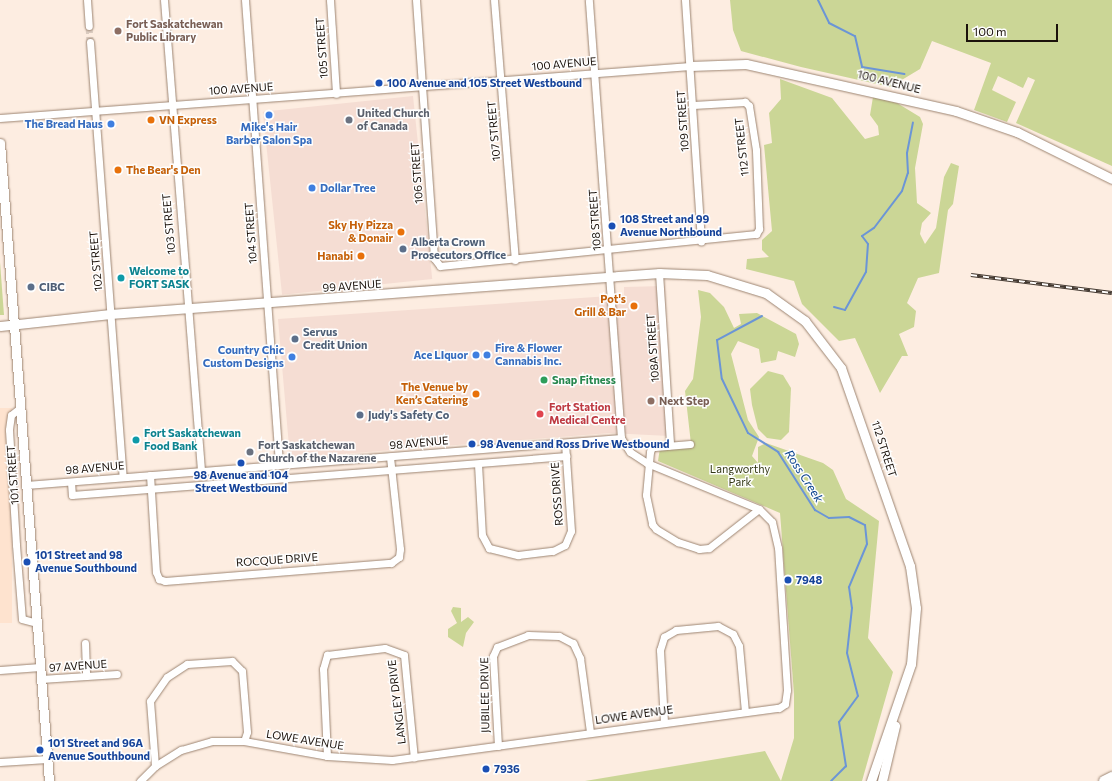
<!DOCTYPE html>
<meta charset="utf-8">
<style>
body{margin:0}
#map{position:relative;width:1112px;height:781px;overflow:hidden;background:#fdede1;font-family:Commissioner,sans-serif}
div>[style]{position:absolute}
.commercial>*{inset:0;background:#f5ddd3;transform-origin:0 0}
.built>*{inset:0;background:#fee3cf;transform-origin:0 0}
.green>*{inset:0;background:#cbd696}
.stream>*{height:2px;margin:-1px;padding:0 1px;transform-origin:1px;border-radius:1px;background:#6b95d6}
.street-tunnel>*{height:7px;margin-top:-3.5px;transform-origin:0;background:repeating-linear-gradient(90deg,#dbccc1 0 7px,transparent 0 10.5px)}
.roads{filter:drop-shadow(0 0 1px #9d8572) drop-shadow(0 0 1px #9d8572)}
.street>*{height:7px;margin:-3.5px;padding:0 3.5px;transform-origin:3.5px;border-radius:3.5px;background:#fff}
.secondary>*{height:9px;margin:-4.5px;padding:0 4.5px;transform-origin:4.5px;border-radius:4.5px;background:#fff}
.primary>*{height:10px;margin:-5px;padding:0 5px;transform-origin:5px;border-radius:5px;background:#fff}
.rail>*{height:3.5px;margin-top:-1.75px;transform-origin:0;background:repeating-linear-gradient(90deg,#fefefe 0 6px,#423830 0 12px);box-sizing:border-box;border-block:1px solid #423830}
.dots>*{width:11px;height:11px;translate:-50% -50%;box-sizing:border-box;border:2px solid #fefefe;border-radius:50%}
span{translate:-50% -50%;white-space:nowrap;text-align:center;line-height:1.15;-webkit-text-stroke:3px #fefefe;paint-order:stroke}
.education-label{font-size:11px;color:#785e54;font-weight:700}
.left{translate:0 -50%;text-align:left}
.street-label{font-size:11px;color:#1b120b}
.transit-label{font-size:11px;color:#164399;font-weight:700}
.worship-label{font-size:11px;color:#5b616d;font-weight:700}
.food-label{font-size:11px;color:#c56008;font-weight:700}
.right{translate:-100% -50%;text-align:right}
.shop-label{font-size:11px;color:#366cbe;font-weight:700}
.service-label{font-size:11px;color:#4e5e75;font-weight:700}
.culture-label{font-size:11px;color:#0d838f;font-weight:700}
.leisure-label{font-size:11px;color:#27864d;font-weight:700}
.health-label{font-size:11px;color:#be3a42;font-weight:700}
.park-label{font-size:11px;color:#333815}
.water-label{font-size:12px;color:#08408c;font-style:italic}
.scale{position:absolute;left:966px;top:24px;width:92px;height:18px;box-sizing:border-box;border:2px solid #1b120b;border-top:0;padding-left:5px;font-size:12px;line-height:14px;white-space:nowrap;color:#1b120b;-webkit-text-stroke:3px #fefefe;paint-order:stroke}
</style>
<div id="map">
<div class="commercial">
<div style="left:413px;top:96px;width:184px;height:151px;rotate:84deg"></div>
<div style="clip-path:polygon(665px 286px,669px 436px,609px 433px,290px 458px,278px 319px,624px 295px,624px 287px)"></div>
</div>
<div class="built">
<div style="left:12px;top:408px;width:215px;height:12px;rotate:90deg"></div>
</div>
<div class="green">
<div style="clip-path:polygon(730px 0,1112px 0,1112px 166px,1016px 123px,1035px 80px,1028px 77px,1023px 88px,998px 76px,992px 90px,1016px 102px,1007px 122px,974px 110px,991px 63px,932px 41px,920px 69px,890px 87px,801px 67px,741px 51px,733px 30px)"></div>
<div style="clip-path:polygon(780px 79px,832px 98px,865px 139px,879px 135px,878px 126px,870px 115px,873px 97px,897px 103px,920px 117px,923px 124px,915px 168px,917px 203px,931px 213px,922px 223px,920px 234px,925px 244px,936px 228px,944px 177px,951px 163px,959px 166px,953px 204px,948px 210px,939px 273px,918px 278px,907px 303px,916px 311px,914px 327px,899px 334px,908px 356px,902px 356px,880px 393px,855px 338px,839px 341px,802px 304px,794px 281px,746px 269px,747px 259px,769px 257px,762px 250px,762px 240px,772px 231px,764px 145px,772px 143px,769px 113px,781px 99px)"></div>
<div style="clip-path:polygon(0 262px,4px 315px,0 315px)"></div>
<div style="clip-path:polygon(698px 290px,710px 293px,724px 307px,734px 328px,741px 324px,739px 314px,757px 313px,796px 334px,799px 344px,795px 357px,778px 351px,776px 360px,761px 363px,759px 349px,738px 341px,731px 354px,748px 420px,759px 437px,752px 456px,758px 463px,758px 447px,766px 443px,823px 463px,833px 470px,846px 499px,879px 521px,868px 638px,893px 672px,862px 781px,781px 781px,794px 738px,794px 694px,780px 513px,658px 461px,660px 448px,691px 444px,685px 391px,693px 379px,701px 317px)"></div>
<div style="clip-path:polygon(768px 371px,783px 375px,791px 388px,789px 432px,781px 440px,767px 438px,758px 429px,752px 405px,750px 389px)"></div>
<div style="clip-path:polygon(453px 607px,461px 608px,461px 622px,468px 617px,474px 622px,466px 633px,463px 647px,448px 637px,448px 629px,457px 623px,451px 611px)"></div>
<div style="clip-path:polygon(765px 751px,781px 781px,585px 781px)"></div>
</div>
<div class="stream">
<div style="left:818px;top:0;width:25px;rotate:64deg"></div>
<div style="left:829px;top:23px;width:29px;rotate:27deg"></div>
<div style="left:855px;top:36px;width:32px;rotate:77deg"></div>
<div style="left:862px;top:67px;width:43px;rotate:9.5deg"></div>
<div style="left:834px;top:307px;width:11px;rotate:15deg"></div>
<div style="left:845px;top:310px;width:43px;rotate:-61.1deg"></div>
<div style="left:866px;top:272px;width:28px;rotate:-86deg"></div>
<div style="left:868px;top:244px;width:10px;rotate:-127deg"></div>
<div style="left:862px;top:236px;width:14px;rotate:-34deg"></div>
<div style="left:874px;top:228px;width:46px;rotate:-52.9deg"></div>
<div style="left:902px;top:191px;width:19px;rotate:-72deg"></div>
<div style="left:908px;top:173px;width:20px;rotate:-93deg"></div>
<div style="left:907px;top:153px;width:31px;rotate:-79deg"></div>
<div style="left:762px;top:316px;width:51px;rotate:151.9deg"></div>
<div style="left:717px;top:340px;width:39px;rotate:83deg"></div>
<div style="left:722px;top:379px;width:60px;rotate:64.3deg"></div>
<div style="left:748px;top:433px;width:36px;rotate:32deg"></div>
<div style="left:778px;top:452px;width:69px;rotate:57.5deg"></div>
<div style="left:815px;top:510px;width:16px;rotate:30deg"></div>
<div style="left:829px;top:518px;width:20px;rotate:-3deg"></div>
<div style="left:849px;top:517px;width:18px;rotate:27deg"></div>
<div style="left:865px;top:525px;width:19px;rotate:84deg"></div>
<div style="left:867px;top:544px;width:47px;rotate:112.7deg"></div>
<div style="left:849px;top:587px;width:21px;rotate:82deg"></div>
<div style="left:852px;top:608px;width:45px;rotate:96.3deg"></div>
<div style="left:847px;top:653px;width:44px;rotate:75.7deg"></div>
<div style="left:858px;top:696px;width:32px;rotate:126deg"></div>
<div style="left:839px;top:722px;width:45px;rotate:81deg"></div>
<div style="left:846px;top:766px;width:21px;rotate:135deg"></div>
</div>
<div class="street-tunnel">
<div style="left:89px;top:26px;width:16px;rotate:86deg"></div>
</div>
<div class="roads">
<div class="street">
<div style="left:87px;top:0;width:26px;rotate:86deg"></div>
<div style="left:164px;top:0;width:472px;rotate:85.5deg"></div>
<div style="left:245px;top:0;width:465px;rotate:85.8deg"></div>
<div style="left:330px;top:0;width:94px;rotate:86.3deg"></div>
<div style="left:416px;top:0;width:259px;rotate:86deg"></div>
<div style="left:434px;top:258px;width:10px;rotate:53deg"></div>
<div style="left:440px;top:266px;width:318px;rotate:-5.8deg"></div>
<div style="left:756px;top:234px;width:6px;rotate:-59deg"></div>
<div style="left:759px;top:229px;width:79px;rotate:-92.2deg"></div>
<div style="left:756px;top:150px;width:45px;rotate:-99deg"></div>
<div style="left:749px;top:106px;width:6px;rotate:-135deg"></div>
<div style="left:745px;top:102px;width:52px;rotate:176.7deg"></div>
<div style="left:494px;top:0;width:261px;rotate:85.4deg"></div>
<div style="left:685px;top:0;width:242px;rotate:86.2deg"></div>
<div style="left:90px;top:42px;width:436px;rotate:85.7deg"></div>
<div style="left:0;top:118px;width:692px;rotate:-4.31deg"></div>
<div style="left:659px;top:273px;width:172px;rotate:86.3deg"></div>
<div style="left:20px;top:408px;width:11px;rotate:142deg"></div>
<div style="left:11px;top:415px;width:15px;rotate:98deg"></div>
<div style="left:9px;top:430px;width:115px;rotate:86.5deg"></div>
<div style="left:16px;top:545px;width:74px;rotate:85.4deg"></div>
<div style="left:22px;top:619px;width:16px;rotate:15deg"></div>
<div style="left:690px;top:444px;width:38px;rotate:175deg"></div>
<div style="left:652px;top:447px;width:5px;rotate:112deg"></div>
<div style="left:650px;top:452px;width:43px;rotate:95.3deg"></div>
<div style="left:646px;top:495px;width:30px;rotate:78deg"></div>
<div style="left:652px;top:524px;width:6px;rotate:51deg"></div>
<div style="left:656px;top:529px;width:26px;rotate:31deg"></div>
<div style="left:678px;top:542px;width:22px;rotate:18deg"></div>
<div style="left:699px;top:549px;width:10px;rotate:-6deg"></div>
<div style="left:709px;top:548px;width:63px;rotate:-38deg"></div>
<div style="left:478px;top:464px;width:71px;rotate:86.8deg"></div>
<div style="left:482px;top:535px;width:15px;rotate:62deg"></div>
<div style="left:489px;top:548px;width:30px;rotate:14deg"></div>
<div style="left:518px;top:555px;width:35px;rotate:-7deg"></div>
<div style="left:553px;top:551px;width:13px;rotate:-27deg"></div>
<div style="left:565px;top:545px;width:15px;rotate:-67deg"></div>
<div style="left:571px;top:531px;width:88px;rotate:-93.9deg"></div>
<div style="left:150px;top:475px;width:97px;rotate:86.5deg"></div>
<div style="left:156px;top:572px;width:8px;rotate:67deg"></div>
<div style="left:159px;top:579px;width:6px;rotate:18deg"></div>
<div style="left:165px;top:581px;width:227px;rotate:-4.6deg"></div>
<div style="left:391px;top:563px;width:10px;rotate:-37deg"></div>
<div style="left:399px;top:557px;width:8px;rotate:-83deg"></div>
<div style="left:400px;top:549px;width:93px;rotate:-96.2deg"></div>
<div style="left:71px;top:482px;width:13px;rotate:86deg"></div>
<div style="left:72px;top:495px;width:496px;rotate:-4.5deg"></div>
<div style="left:26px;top:485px;width:597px;rotate:-4.52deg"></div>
<div style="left:85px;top:643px;width:33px;rotate:88deg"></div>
<div style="left:0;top:670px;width:40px;rotate:-4.3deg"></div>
<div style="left:41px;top:679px;width:76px;rotate:-3.8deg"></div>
<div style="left:664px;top:722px;width:72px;rotate:-93.2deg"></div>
<div style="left:660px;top:650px;width:14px;rotate:-73deg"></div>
<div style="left:664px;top:637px;width:14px;rotate:-30deg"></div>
<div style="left:676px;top:630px;width:42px;rotate:-5.4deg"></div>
<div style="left:718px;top:626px;width:17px;rotate:28deg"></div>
<div style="left:733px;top:634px;width:13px;rotate:63deg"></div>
<div style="left:739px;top:646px;width:66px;rotate:84.8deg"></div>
<div style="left:498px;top:746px;width:90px;rotate:-93.2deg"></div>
<div style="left:493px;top:656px;width:10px;rotate:-66deg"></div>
<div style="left:497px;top:647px;width:33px;rotate:-21deg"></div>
<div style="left:528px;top:635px;width:31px;rotate:2deg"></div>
<div style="left:559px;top:636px;width:16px;rotate:27deg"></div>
<div style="left:573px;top:643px;width:17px;rotate:65deg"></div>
<div style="left:580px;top:658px;width:75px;rotate:82.3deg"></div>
<div style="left:327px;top:756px;width:87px;rotate:-92.6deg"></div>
<div style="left:323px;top:669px;width:15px;rotate:-74deg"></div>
<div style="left:327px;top:655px;width:58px;rotate:-6.9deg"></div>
<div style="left:385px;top:648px;width:20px;rotate:20deg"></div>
<div style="left:404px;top:655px;width:103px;rotate:84.5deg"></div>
<div style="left:0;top:762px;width:47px;rotate:-3.7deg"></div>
<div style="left:155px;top:766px;width:65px;rotate:-94.4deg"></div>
<div style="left:150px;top:701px;width:29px;rotate:-55deg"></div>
<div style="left:167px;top:677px;width:24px;rotate:-33deg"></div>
<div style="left:187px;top:664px;width:45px;rotate:-3.8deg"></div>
<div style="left:232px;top:661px;width:14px;rotate:45deg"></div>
<div style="left:242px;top:671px;width:61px;rotate:85.3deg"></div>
<div style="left:247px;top:732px;width:9px;rotate:108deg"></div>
<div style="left:140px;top:781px;width:21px;rotate:-45deg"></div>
<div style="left:155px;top:766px;width:31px;rotate:-32deg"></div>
<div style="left:181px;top:750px;width:32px;rotate:-16deg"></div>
<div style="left:212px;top:741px;width:32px"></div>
<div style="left:244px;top:741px;width:84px;rotate:10.2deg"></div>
<div style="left:327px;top:756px;width:65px;rotate:3.5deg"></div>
<div style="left:392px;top:760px;width:390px;rotate:-7.7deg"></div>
<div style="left:779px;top:708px;width:7px;rotate:-34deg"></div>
<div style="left:785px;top:704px;width:14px;rotate:-82deg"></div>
<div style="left:787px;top:690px;width:142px;rotate:-93.6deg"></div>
<div style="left:778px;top:548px;width:27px;rotate:-103deg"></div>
<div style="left:772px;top:522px;width:18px;rotate:-135deg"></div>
<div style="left:759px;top:509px;width:121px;rotate:-157.7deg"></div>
<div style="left:647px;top:463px;width:20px;rotate:-147deg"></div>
<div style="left:630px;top:452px;width:17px;rotate:-123deg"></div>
<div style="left:621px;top:438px;width:439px;rotate:-94.2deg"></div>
</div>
<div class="secondary">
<div style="left:690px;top:66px;width:56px;rotate:-2deg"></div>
<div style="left:746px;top:64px;width:215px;rotate:12.6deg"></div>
<div style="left:956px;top:111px;width:65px;rotate:19deg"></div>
<div style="left:1017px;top:132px;width:106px;rotate:26.3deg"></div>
<div style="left:0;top:143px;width:640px;rotate:85.61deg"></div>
<div style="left:0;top:326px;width:111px;rotate:-6.2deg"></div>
<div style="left:110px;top:314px;width:551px;rotate:-4.27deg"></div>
<div style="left:659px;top:273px;width:48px;rotate:2.4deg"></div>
<div style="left:707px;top:275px;width:62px;rotate:17deg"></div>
<div style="left:766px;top:293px;width:48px;rotate:35.7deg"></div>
<div style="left:805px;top:321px;width:59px;rotate:52.5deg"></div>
<div style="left:841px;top:368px;width:210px;rotate:70.8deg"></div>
<div style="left:910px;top:566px;width:42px;rotate:81.9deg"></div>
<div style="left:916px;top:608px;width:56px;rotate:95.1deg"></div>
<div style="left:911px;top:664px;width:124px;rotate:108.9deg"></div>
<div style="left:882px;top:781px;width:57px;rotate:-76.7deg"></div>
</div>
<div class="primary">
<div style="left:1104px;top:781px;width:9px;rotate:-27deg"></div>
</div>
</div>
<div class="rail">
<div style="left:971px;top:275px;width:142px;rotate:7.3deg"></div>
</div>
<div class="dots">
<div style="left:118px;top:31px;background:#8d6e63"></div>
<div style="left:379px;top:83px;background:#1a4fb4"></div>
<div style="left:269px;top:115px;background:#3f7fe0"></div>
<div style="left:151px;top:120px;background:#e8710a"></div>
<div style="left:349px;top:120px;background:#6b7280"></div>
<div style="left:111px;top:124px;background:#3f7fe0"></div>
<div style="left:118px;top:170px;background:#e8710a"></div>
<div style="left:312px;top:188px;background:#3f7fe0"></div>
<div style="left:612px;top:226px;background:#1a4fb4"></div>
<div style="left:401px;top:232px;background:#e8710a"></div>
<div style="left:403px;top:249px;background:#5c6f8a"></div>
<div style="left:361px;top:256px;background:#e8710a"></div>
<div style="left:121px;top:278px;background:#0f9aa8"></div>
<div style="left:31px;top:287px;background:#5c6f8a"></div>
<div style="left:634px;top:306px;background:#e8710a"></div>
<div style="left:295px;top:339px;background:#5c6f8a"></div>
<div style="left:476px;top:355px;background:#3f7fe0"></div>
<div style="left:487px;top:355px;background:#3f7fe0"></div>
<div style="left:292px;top:357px;background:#3f7fe0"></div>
<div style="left:544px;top:380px;background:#2e9e5b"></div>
<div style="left:476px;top:394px;background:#e8710a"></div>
<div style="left:651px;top:401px;background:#8d6e63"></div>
<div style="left:540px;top:414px;background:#e0444e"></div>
<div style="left:360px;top:415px;background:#5c6f8a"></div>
<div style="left:136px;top:440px;background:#0f9aa8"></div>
<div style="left:472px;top:444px;background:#1a4fb4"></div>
<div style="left:250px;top:452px;background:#6b7280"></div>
<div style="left:241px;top:463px;background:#1a4fb4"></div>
<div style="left:27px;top:562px;background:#1a4fb4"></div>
<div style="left:788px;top:580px;background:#1a4fb4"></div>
<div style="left:40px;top:750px;background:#1a4fb4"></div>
<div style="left:486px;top:769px;background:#1a4fb4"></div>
</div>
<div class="education-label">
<span class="left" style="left:126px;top:31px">Fort Saskatchewan<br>Public Library</span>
<span class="left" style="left:659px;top:401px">Next Step</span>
</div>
<div class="street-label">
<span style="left:322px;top:48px;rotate:-94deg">105 STREET</span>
<span style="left:564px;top:64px;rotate:-5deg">100 AVENUE</span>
<span style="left:889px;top:82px;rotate:14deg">100 AVENUE</span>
<span style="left:241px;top:89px;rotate:-4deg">100 AVENUE</span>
<span style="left:683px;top:121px;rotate:-94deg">109 STREET</span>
<span style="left:494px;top:131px;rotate:-95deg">107 STREET</span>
<span style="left:742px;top:147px;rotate:-96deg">112 STREET</span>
<span style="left:417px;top:173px;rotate:-94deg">106 STREET</span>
<span style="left:595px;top:220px;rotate:-94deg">108 STREET</span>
<span style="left:169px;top:224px;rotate:-95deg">103 STREET</span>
<span style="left:251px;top:233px;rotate:-94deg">104 STREET</span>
<span style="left:96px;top:261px;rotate:-95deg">102 STREET</span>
<span style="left:352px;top:286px;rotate:-4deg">99 AVENUE</span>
<span style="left:653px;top:348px;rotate:-94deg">108A STREET</span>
<span style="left:419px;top:443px;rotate:-5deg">98 AVENUE</span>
<span style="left:884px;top:449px;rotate:72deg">112 STREET</span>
<span style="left:95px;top:468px;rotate:-5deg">98 AVENUE</span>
<span style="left:13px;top:475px;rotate:-94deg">101 STREET</span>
<span style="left:557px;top:494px;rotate:-94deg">ROSS DRIVE</span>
<span style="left:277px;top:560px;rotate:-4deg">ROCQUE DRIVE</span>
<span style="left:78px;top:666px;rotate:-4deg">97 AVENUE</span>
<span style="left:485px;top:695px;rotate:-91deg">JUBILEE DRIVE</span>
<span style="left:397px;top:702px;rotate:-97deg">LANGLEY DRIVE</span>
<span style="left:634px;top:715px;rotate:-8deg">LOWE AVENUE</span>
<span style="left:305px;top:740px;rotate:9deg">LOWE AVENUE</span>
</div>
<div class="transit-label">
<span class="left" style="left:387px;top:83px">100 Avenue and 105 Street Westbound</span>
<span class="left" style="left:620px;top:226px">108 Street and 99<br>Avenue Northbound</span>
<span class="left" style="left:480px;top:444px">98 Avenue and Ross Drive Westbound</span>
<span style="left:241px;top:482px">98 Avenue and 104<br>Street Westbound</span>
<span class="left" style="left:35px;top:562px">101 Street and 98<br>Avenue Southbound</span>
<span class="left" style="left:796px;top:580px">7948</span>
<span class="left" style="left:48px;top:750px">101 Street and 96A<br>Avenue Southbound</span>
<span class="left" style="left:494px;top:769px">7936</span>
</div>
<div class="worship-label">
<span class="left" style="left:357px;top:120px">United Church<br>of Canada</span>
<span class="left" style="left:258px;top:452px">Fort Saskatchewan<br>Church of the Nazarene</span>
</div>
<div class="food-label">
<span class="left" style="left:159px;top:120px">VN Express</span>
<span class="left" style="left:126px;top:170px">The Bear's Den</span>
<span class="right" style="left:393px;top:232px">Sky Hy Pizza<br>&amp; Donair</span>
<span class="right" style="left:353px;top:256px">Hanabi</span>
<span class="right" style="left:626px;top:306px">Pot's<br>Grill &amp; Bar</span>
<span class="right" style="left:468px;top:394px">The Venue by<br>Ken’s Catering</span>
</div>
<div class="shop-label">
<span class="right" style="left:103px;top:124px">The Bread Haus</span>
<span style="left:269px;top:134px">Mike's Hair<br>Barber Salon Spa</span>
<span class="left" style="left:320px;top:188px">Dollar Tree</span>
<span class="left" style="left:495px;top:355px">Fire &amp; Flower<br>Cannabis Inc.</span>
<span class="right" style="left:284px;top:357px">Country Chic<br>Custom Designs</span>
<span class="right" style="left:468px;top:355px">Ace LIquor</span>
</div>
<div class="service-label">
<span class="left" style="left:411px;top:249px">Alberta Crown<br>Prosecutors Office</span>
<span class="left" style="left:39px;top:287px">CIBC</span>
<span class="left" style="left:303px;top:339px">Servus<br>Credit Union</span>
<span class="left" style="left:368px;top:415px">Judy's Safety Co</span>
</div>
<div class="culture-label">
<span class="left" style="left:129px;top:278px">Welcome to<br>FORT SASK</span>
<span class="left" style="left:144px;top:440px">Fort Saskatchewan<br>Food Bank</span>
</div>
<div class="leisure-label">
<span class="left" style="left:552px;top:380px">Snap Fitness</span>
</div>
<div class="health-label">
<span class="left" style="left:549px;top:414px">Fort Station<br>Medical Centre</span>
</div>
<div class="park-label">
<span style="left:740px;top:476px">Langworthy<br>Park</span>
</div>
<div class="water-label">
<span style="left:804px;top:476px;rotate:57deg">Ross Creek</span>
</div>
<div class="scale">100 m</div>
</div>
